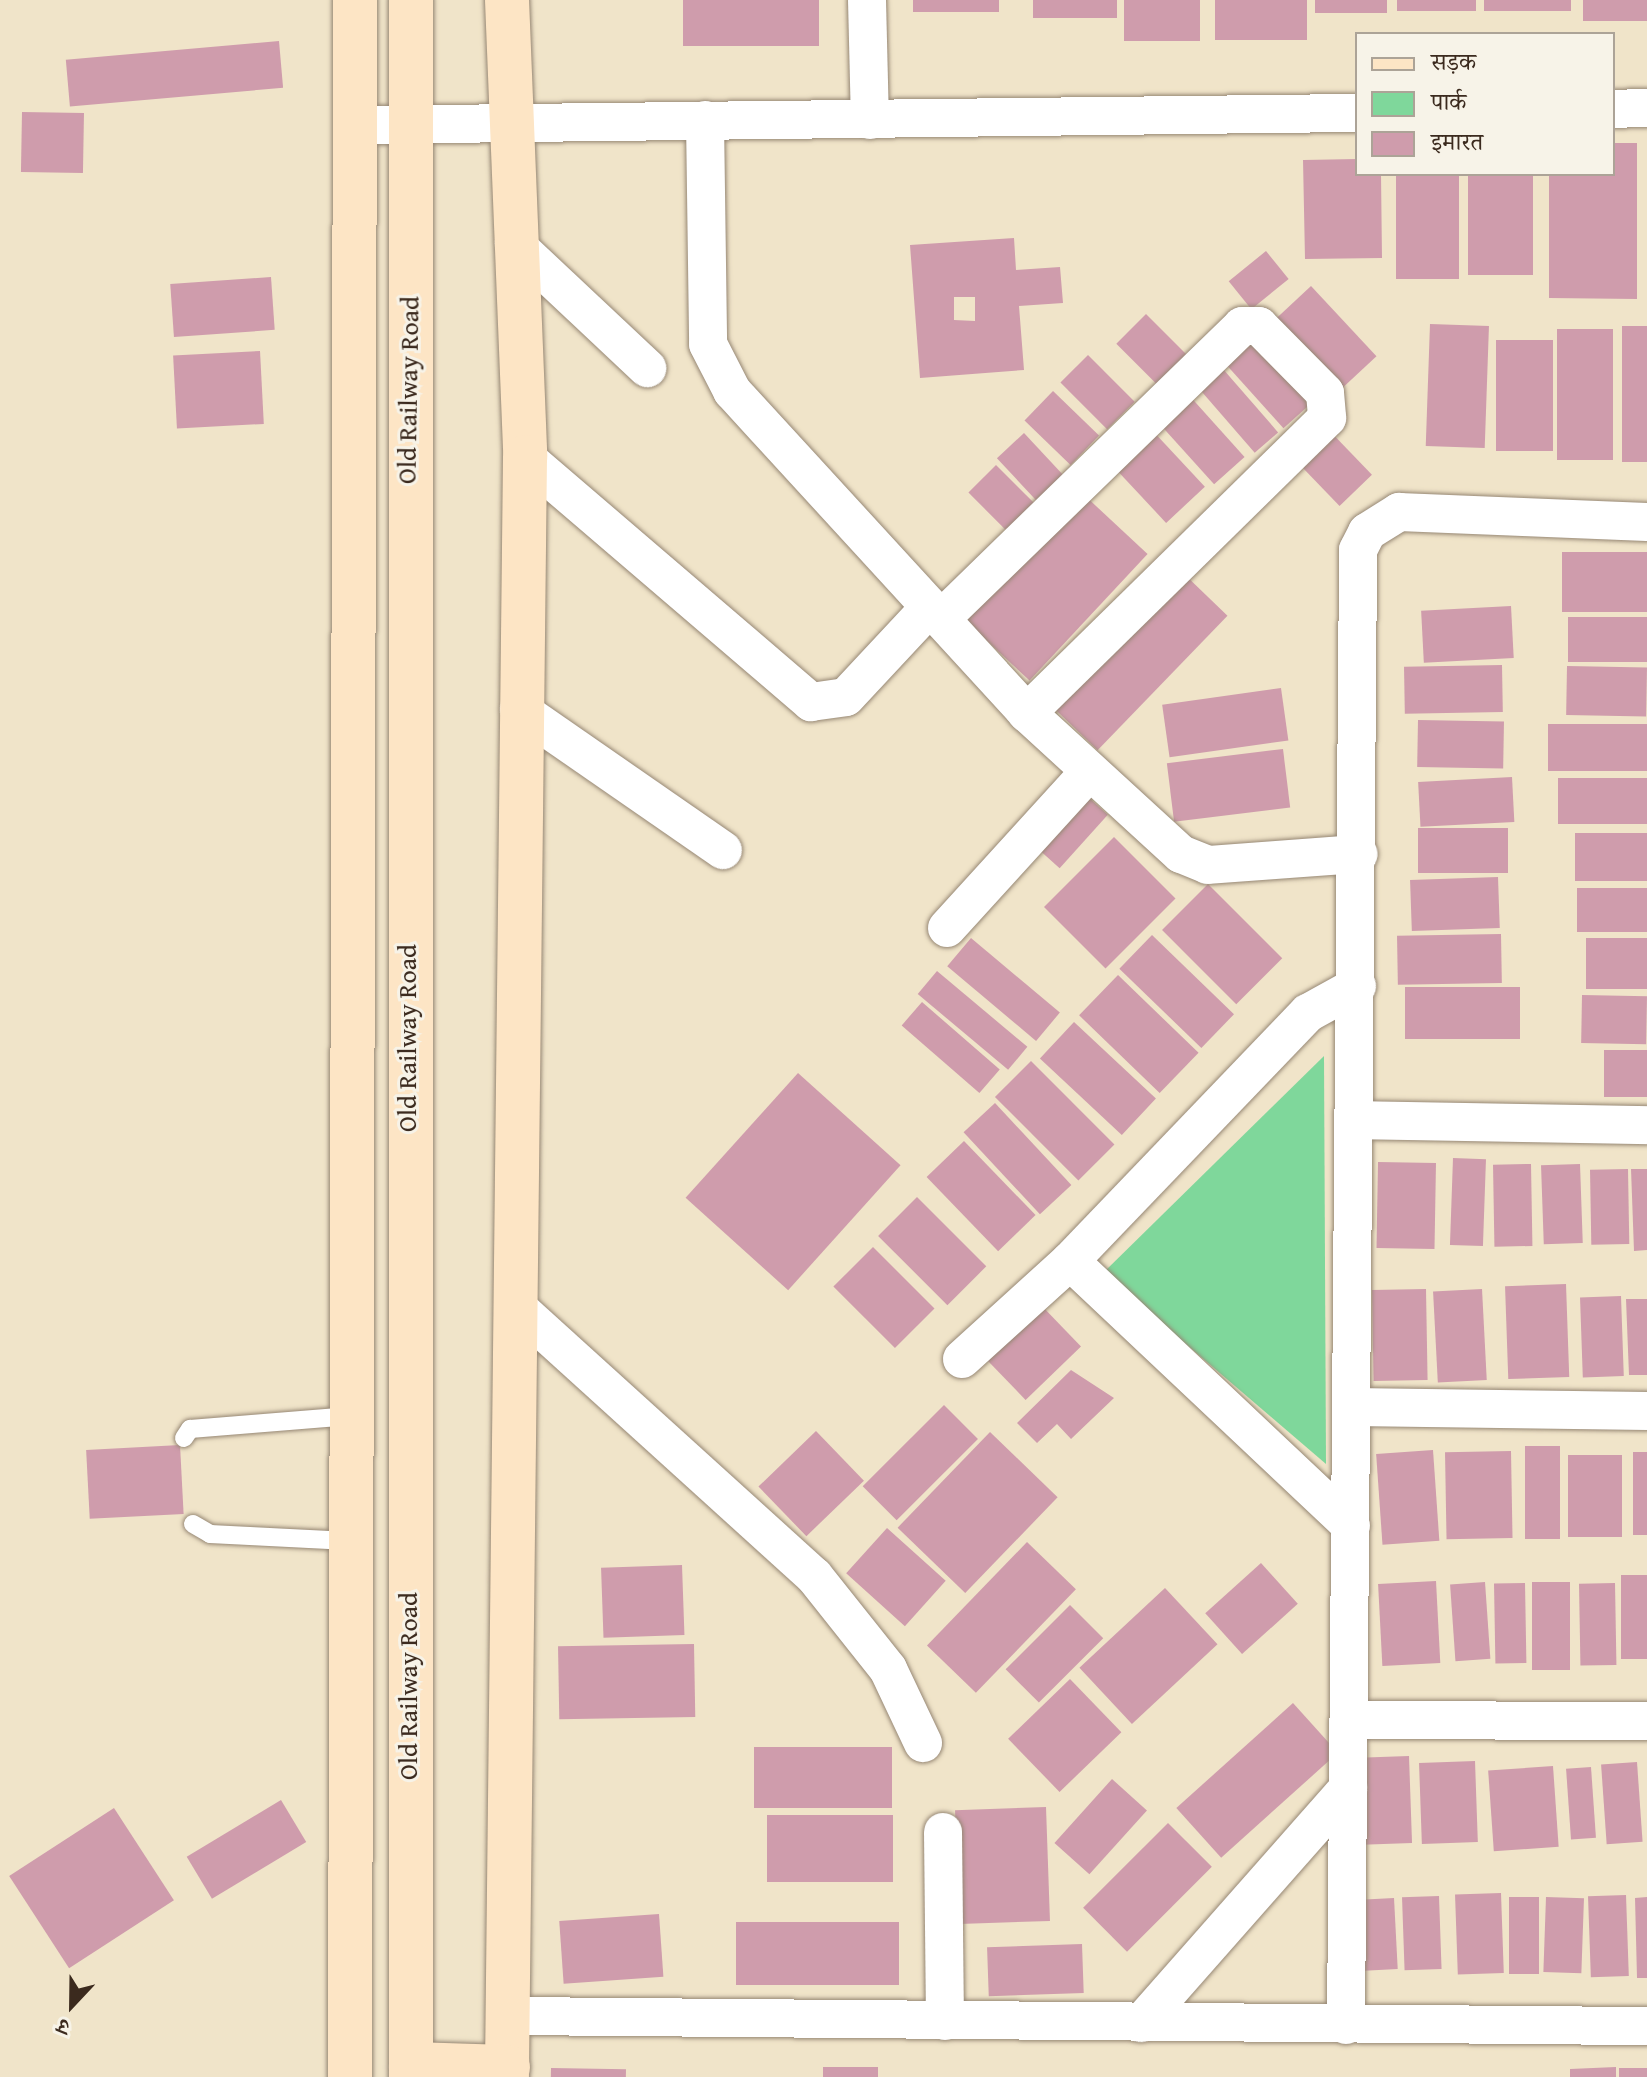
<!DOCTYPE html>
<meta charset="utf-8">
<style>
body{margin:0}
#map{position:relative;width:1647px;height:2077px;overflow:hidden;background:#f0e4c9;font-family:"Gentium Book Plus","Noto Serif Devanagari",serif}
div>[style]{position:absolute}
.green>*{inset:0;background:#7fd79b}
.building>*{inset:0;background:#cf9cac;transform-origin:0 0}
.roads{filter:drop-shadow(0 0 2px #968774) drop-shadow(0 0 2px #968774)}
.lane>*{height:18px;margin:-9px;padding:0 9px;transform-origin:9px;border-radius:9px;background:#fff}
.street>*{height:38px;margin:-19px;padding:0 19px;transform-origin:19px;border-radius:19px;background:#fff}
.secondary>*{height:44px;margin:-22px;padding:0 22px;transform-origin:22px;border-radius:22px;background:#fde5c5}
span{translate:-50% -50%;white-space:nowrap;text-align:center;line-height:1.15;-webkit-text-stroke:6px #f7f3e8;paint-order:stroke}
.street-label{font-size:26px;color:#3b2a1e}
.legend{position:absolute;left:1355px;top:32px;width:260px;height:144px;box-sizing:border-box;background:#f7f3e8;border:2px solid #aca397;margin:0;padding:10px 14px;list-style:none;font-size:24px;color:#3b2a1e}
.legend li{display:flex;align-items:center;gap:16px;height:40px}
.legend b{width:40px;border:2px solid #aca397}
.north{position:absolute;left:32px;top:1965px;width:80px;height:80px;-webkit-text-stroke:6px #f7f3e8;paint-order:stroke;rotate:202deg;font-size:22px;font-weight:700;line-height:32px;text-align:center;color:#3b2a1e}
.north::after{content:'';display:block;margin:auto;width:28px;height:36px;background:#3b2a1e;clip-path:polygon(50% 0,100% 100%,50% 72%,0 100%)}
</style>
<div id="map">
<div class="green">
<div style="clip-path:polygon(1324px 1056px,1326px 1464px,1103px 1273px)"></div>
</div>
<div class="building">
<div style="left:683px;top:0;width:136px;height:46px"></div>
<div style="left:913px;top:0;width:86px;height:12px"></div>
<div style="left:1033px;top:0;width:84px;height:18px"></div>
<div style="left:1124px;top:0;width:76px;height:41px"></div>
<div style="left:1215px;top:0;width:92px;height:40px"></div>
<div style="left:1315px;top:0;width:72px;height:13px"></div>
<div style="left:1397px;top:0;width:79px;height:11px"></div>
<div style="left:1484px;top:0;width:87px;height:11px"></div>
<div style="left:1583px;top:0;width:64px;height:21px"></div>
<div style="left:279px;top:41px;width:47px;height:214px;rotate:85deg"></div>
<div style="left:22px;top:112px;width:62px;height:60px;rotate:1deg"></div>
<div style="clip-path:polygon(1613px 143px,1637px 143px,1637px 299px,1549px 298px,1549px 174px,1613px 174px)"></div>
<div style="clip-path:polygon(1357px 159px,1357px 174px,1381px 174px,1382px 258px,1305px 259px,1303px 160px)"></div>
<div style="left:1396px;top:174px;width:63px;height:105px"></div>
<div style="left:1468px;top:174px;width:65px;height:101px"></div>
<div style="clip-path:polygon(evenodd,1014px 238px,1016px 270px,1060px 267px,1063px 303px,1019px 306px,1024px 370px,920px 378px,910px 245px,1014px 238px,954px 297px,975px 297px,975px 321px,954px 320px,954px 297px)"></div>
<div style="left:1266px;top:251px;width:36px;height:48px;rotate:51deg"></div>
<div style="left:271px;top:277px;width:53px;height:101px;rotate:86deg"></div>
<div style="left:1311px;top:286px;width:96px;height:58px;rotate:47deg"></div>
<div style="left:1146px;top:314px;width:64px;height:42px;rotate:45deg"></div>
<div style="left:1430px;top:324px;width:59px;height:122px;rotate:2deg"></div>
<div style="left:1622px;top:326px;width:25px;height:136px"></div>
<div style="left:1557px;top:329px;width:56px;height:131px"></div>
<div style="left:1260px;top:335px;width:85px;height:45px;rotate:48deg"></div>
<div style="left:1496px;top:340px;width:57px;height:111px"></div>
<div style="left:260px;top:351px;width:73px;height:87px;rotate:87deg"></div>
<div style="left:1088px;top:355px;width:66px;height:39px;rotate:45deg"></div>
<div style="left:1223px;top:369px;width:84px;height:31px;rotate:49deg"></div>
<div style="left:1053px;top:391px;width:64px;height:41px;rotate:44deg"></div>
<div style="left:1187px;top:393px;width:86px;height:41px;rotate:48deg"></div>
<div style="left:1324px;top:425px;width:69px;height:45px;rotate:46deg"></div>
<div style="left:1151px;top:429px;width:79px;height:53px;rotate:47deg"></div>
<div style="left:1024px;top:433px;width:67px;height:37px;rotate:47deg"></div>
<div style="left:996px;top:465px;width:62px;height:39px;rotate:45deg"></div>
<div style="left:1081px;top:492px;width:91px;height:173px;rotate:43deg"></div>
<div style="left:1647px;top:552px;width:60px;height:85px;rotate:90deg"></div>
<div style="left:1180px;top:570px;width:66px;height:187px;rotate:44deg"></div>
<div style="left:1511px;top:606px;width:52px;height:90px;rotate:87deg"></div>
<div style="left:1647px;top:617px;width:45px;height:79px;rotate:90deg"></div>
<div style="left:1502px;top:665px;width:47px;height:98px;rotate:89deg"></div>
<div style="left:1567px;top:666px;width:80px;height:49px;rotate:1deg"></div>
<div style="left:1281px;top:688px;width:53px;height:120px;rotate:82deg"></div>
<div style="left:1418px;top:720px;width:86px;height:47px;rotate:1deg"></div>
<div style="left:1548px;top:724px;width:99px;height:47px"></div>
<div style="left:1283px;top:749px;width:59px;height:117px;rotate:83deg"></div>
<div style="left:1512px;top:777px;width:45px;height:94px;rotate:87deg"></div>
<div style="left:1647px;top:778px;width:46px;height:89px;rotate:90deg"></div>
<div style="left:1087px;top:796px;width:28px;height:72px;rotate:42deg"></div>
<div style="left:1418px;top:828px;width:90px;height:45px"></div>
<div style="left:1647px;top:833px;width:48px;height:72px;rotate:90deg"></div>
<div style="left:1114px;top:837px;width:87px;height:99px;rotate:45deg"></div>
<div style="left:1498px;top:877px;width:51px;height:88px;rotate:88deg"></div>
<div style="left:1208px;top:884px;width:105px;height:65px;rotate:45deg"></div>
<div style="left:1647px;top:888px;width:44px;height:70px;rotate:90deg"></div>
<div style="left:1501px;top:934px;width:49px;height:104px;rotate:89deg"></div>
<div style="left:1152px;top:935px;width:114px;height:47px;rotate:44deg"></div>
<div style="left:971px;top:938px;width:116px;height:37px;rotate:40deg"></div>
<div style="left:1647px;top:938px;width:51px;height:61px;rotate:90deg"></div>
<div style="left:937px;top:971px;width:118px;height:30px;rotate:40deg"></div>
<div style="left:1118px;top:975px;width:112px;height:56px;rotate:44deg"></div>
<div style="left:1520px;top:987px;width:52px;height:115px;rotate:90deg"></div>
<div style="left:1582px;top:995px;width:65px;height:48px;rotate:1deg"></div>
<div style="left:922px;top:1002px;width:103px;height:31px;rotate:41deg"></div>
<div style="left:1074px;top:1022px;width:112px;height:50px;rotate:43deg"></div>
<div style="left:1604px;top:1050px;width:43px;height:47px"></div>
<div style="left:1031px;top:1061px;width:118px;height:51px;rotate:45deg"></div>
<div style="left:798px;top:1073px;width:138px;height:168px;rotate:42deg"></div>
<div style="left:995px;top:1103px;width:112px;height:43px;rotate:47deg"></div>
<div style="left:964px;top:1141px;width:103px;height:52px;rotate:46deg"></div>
<div style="left:1453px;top:1158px;width:33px;height:87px;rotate:2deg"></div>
<div style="left:1378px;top:1162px;width:58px;height:86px;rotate:1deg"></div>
<div style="left:1531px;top:1164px;width:82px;height:38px;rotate:89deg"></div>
<div style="left:1580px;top:1164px;width:79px;height:39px;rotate:88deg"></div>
<div style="left:1628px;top:1169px;width:75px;height:38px;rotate:89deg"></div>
<div style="clip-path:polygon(1631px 1169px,1647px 1169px,1647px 1250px,1634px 1251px)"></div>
<div style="left:917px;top:1197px;width:98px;height:55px;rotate:45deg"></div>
<div style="left:873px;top:1247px;width:87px;height:56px;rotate:45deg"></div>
<div style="left:1566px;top:1284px;width:93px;height:61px;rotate:88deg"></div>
<div style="left:1426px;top:1289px;width:91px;height:54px;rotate:89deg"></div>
<div style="left:1482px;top:1289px;width:91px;height:49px;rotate:87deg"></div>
<div style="left:1621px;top:1296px;width:80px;height:41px;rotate:88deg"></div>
<div style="clip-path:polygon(1626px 1299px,1647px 1299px,1647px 1375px,1629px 1375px)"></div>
<div style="left:1040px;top:1304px;width:59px;height:77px;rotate:46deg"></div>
<div style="clip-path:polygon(1071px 1370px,1114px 1398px,1071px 1439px,1057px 1424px,1037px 1443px,1017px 1423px)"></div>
<div style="left:944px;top:1405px;width:48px;height:115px;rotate:45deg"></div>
<div style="left:816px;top:1431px;width:69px;height:80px;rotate:46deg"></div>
<div style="left:990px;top:1432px;width:94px;height:133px;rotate:44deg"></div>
<div style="left:180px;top:1445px;width:69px;height:94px;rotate:87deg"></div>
<div style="left:1525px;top:1446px;width:35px;height:93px"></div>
<div style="left:1433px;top:1450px;width:91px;height:57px;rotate:86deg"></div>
<div style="left:1511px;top:1451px;width:87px;height:66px;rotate:89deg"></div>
<div style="left:1633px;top:1452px;width:14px;height:83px"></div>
<div style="left:1568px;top:1455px;width:54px;height:82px"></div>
<div style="left:887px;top:1528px;width:79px;height:61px;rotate:42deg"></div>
<div style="left:1027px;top:1542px;width:68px;height:144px;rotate:44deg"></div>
<div style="left:1261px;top:1563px;width:55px;height:75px;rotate:48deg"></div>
<div style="left:682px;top:1565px;width:70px;height:81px;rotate:88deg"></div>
<div style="left:1621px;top:1575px;width:26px;height:84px"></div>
<div style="left:1436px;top:1581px;width:82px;height:58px;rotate:87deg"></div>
<div style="left:1485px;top:1582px;width:77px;height:35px;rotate:86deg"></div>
<div style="left:1532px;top:1582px;width:38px;height:88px"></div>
<div style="left:1525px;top:1583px;width:80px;height:31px;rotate:89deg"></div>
<div style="left:1615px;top:1583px;width:82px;height:36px;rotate:89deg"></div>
<div style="left:1165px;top:1588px;width:77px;height:117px;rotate:47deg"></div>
<div style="left:1070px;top:1605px;width:47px;height:91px;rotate:45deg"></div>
<div style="left:694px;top:1644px;width:73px;height:136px;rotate:89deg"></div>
<div style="left:1070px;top:1679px;width:74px;height:86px;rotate:46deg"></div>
<div style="left:1293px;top:1703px;width:67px;height:157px;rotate:48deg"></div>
<div style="left:754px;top:1747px;width:138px;height:61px"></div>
<div style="left:1409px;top:1756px;width:87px;height:50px;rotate:88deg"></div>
<div style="left:1475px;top:1761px;width:81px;height:56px;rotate:88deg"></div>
<div style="left:1637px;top:1762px;width:80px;height:36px;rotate:86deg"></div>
<div style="left:1553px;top:1766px;width:81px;height:65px;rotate:86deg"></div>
<div style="left:1591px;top:1767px;width:71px;height:25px;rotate:86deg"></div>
<div style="left:1112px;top:1779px;width:47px;height:86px;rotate:42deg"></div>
<div style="left:281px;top:1800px;width:49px;height:110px;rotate:59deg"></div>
<div style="left:1046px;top:1807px;width:114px;height:91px;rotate:88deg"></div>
<div style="left:114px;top:1808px;width:110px;height:125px;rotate:57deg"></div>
<div style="left:893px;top:1815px;width:67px;height:126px;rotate:90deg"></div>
<div style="left:1168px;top:1823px;width:62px;height:120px;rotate:45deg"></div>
<div style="left:1501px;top:1893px;width:80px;height:46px;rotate:88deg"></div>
<div style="left:1626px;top:1895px;width:81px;height:38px;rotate:88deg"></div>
<div style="left:1439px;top:1896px;width:73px;height:37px;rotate:88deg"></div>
<div style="left:1509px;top:1897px;width:30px;height:77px"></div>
<div style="left:1546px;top:1897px;width:38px;height:75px;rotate:2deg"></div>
<div style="clip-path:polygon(1647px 1897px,1647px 1978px,1637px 1978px,1635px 1898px)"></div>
<div style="left:1394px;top:1898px;width:71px;height:43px;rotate:87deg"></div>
<div style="left:659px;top:1914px;width:63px;height:100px;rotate:86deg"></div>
<div style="left:736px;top:1922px;width:163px;height:63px"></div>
<div style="left:1082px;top:1944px;width:49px;height:95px;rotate:88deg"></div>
<div style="left:878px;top:2067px;width:10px;height:55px;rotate:90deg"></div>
<div style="clip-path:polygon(1616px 2067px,1616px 2077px,1570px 2077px,1570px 2069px)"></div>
<div style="left:551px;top:2068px;width:75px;height:9px;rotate:1deg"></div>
<div style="left:1647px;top:2068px;width:9px;height:28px;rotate:90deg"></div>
</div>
<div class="roads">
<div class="lane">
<div style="left:184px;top:1438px;width:11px;rotate:-56deg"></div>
<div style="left:190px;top:1429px;width:161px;rotate:-4.6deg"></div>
<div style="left:193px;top:1524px;width:20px;rotate:30deg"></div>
<div style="left:210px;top:1534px;width:139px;rotate:2.9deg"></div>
</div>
<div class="street">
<div style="left:867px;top:0;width:120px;rotate:88.6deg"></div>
<div style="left:1613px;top:109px;width:34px;rotate:-2deg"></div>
<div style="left:705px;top:120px;width:224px;rotate:89.2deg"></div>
<div style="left:708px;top:344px;width:53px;rotate:62.9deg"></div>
<div style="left:732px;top:391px;width:437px;rotate:47.5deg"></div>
<div style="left:1027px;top:713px;width:209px;rotate:42.5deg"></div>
<div style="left:1181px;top:854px;width:29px;rotate:22deg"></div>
<div style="left:1208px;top:865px;width:151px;rotate:-4.2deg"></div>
<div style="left:356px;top:125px;width:1001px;rotate:-0.69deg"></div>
<div style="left:514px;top:243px;width:183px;rotate:43.2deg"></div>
<div style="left:525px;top:457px;width:377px;rotate:40.6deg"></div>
<div style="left:811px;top:702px;width:35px;rotate:-8deg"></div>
<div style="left:846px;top:697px;width:119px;rotate:-47deg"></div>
<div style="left:943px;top:617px;width:417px;rotate:-44.2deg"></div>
<div style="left:1242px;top:326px;width:17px"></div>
<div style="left:1259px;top:326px;width:94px;rotate:45.4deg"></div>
<div style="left:1325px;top:393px;width:25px;rotate:85deg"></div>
<div style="left:1327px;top:418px;width:421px;rotate:135.5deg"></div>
<div style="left:519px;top:709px;width:248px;rotate:34.7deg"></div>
<div style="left:947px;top:928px;width:212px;rotate:-47.7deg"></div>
<div style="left:1355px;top:1120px;width:292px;rotate:1deg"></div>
<div style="left:1070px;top:1261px;width:386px;rotate:43.3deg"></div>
<div style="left:516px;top:1306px;width:402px;rotate:42.2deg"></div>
<div style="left:814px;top:1576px;width:119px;rotate:51.5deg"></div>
<div style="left:888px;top:1669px;width:82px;rotate:64.7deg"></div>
<div style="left:962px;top:1359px;width:146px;rotate:-42.2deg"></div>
<div style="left:1070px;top:1261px;width:344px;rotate:-46.2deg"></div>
<div style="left:1308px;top:1013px;width:56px;rotate:-28.9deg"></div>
<div style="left:1353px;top:1407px;width:294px;rotate:0.8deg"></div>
<div style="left:1349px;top:1720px;width:298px;rotate:0.2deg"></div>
<div style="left:943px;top:1832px;width:189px;rotate:89.4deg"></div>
<div style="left:513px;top:2016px;width:1134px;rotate:0.51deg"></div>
<div style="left:1141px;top:2023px;width:313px;rotate:-48.6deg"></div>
<div style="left:1346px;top:2025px;width:1475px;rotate:-89.53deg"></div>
<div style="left:1358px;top:550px;width:20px;rotate:-63deg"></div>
<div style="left:1367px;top:532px;width:38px;rotate:-32deg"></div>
<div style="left:1399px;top:512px;width:248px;rotate:2.3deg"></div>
</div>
<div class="secondary">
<div style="left:507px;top:0;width:457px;rotate:87.7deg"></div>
<div style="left:525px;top:457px;width:1620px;rotate:90.64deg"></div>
<div style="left:411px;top:2064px;width:97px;rotate:1.8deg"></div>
<div style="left:350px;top:2077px;width:2077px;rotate:-89.86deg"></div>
<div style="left:411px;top:2077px;width:2077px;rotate:-90deg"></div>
</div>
</div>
<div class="street-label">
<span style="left:408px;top:390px;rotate:-89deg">Old Railway Road</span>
<span style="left:407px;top:1038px;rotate:-90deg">Old Railway Road</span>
<span style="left:408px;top:1686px;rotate:-90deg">Old Railway Road</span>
</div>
<ul class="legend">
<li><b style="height:10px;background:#fde5c5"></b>सड़क</li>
<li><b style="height:22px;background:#7fd79b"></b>पार्क</li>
<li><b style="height:22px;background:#cf9cac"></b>इमारत</li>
</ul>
<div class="north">उ</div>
</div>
